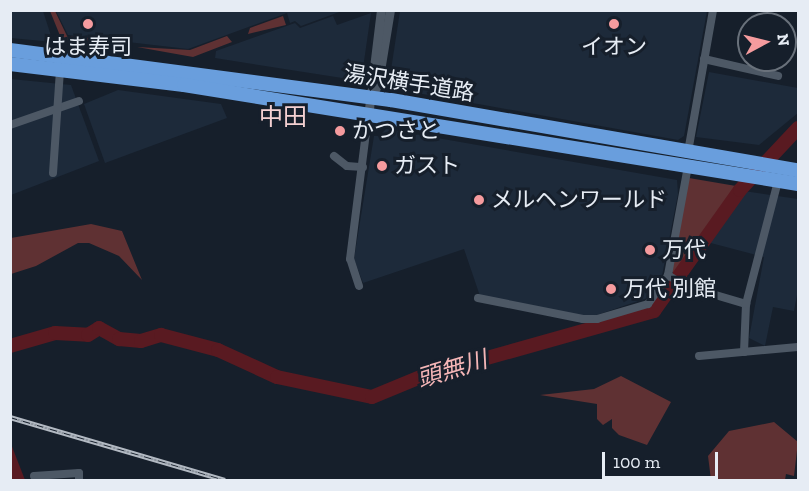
<!DOCTYPE html>
<meta charset="utf-8">
<style>
body{margin:0}
#map{position:relative;width:809px;height:491px;overflow:hidden;background:#161f2b;font-family:"Zilla Slab","Noto Sans JP",serif}
div>[style]{position:absolute}
.built>*{inset:0;background:#1d2a3a}
.green>*{inset:0;background:#5f3133}
.water>*{inset:0;background:#591a21}
.river>*{height:14px;margin:-7px;padding:0 7px;transform-origin:7px;border-radius:7px;background:#591a21}
.minor>*{height:8px;margin:-4px;padding:0 4px;transform-origin:4px;border-radius:4px;background:#4d5865}
.tertiary>*{height:9px;margin:-4.5px;padding:0 4.5px;transform-origin:4.5px;border-radius:4.5px;background:#4d5865}
.trunk>*{height:14px;margin:-7px;padding:0 7px;transform-origin:7px;border-radius:7px;background:#699edd}
.rail>*{height:4.5px;margin-top:-2.25px;transform-origin:0;background:repeating-linear-gradient(90deg,#161f2b 0 7px,#b2b9c2 0 14px);box-sizing:border-box;border-block:2px solid #b2b9c2}
.dots>*{width:16px;height:16px;translate:-50% -50%;box-sizing:border-box;border:3px solid #161f2b;border-radius:50%}
span{translate:-50% -50%;white-space:nowrap;text-align:center;line-height:1.15;-webkit-text-stroke:6px #161f2b;paint-order:stroke}
.poi-label{font-size:22px;color:#e6ecf4}
.left{translate:0 -50%;text-align:left}
.street-label{font-size:22px;color:#e6ecf4}
.neighbourhood-label{font-size:24px;color:#f4d0d1}
.water-label{font-size:24px;color:#f5b6b7;font-style:italic}
.frame{position:absolute;inset:0;border:12px solid #e6ecf4;pointer-events:none}
.north{position:absolute;left:737px;top:12px;width:60px;height:60px;box-sizing:border-box;background:#161f2b;border:2px solid #69717b;border-radius:50%;rotate:83deg;font-size:16px;font-weight:700;line-height:24px;text-align:center;color:#e6ecf4}
.north::after{content:'';display:block;margin:auto;width:21px;height:27px;background:#f59b9e;clip-path:polygon(50% 0,100% 100%,50% 72%,0 100%)}
.scale{position:absolute;left:602px;top:452px;width:116px;height:27px;box-sizing:border-box;border:3px solid #e6ecf4;border-top:0;padding-left:8px;font-size:18px;line-height:21px;white-space:nowrap;color:#e6ecf4;-webkit-text-stroke:4px #161f2b;paint-order:stroke}
</style>
<div id="map">
<div class="built">
<div style="clip-path:polygon(10px 11px,43px 11px,53px 42px,11px 38px)"></div>
<div style="clip-path:polygon(56px 11px,56px 10px,342px 11px,301px 26px,295px 21px,290px 23px,287px 13px,188px 49px,68px 35px)"></div>
<div style="clip-path:polygon(400px 11px,707px 11px,684px 136px,678px 140px,395px 89px,389px 83px)"></div>
<div style="clip-path:polygon(371px 13px,362px 75px,355px 80px,215px 58px,216px 51px,295px 23px,300px 28px,333px 16px,337px 25px)"></div>
<div style="clip-path:polygon(709px 72px,798px 88px,798px 113px,759px 145px,696px 137px)"></div>
<div style="clip-path:polygon(11px 79px,71px 85px,99px 161px,11px 195px)"></div>
<div style="clip-path:polygon(118px 90px,221px 104px,227px 118px,105px 163px,84px 104px)"></div>
<div style="clip-path:polygon(386px 129px,677px 180px,678px 194px,660px 286px,650px 297px,591px 317px,480px 296px,464px 249px,363px 283px,354px 259px,374px 136px,379px 136px)"></div>
<div style="clip-path:polygon(744px 191px,798px 199px,798px 290px,794px 311px,773px 307px,765px 346px,749px 338px,764px 257px,707px 242px)"></div>
</div>
<div class="green">
<div style="clip-path:polygon(50px 11px,55px 11px,67px 36px,116px 40px,120px 45px,63px 43px)"></div>
<div style="clip-path:polygon(283px 16px,286px 25px,248px 34px,250px 28px)"></div>
<div style="clip-path:polygon(227px 36px,232px 42px,193px 57px,137px 47px,190px 50px)"></div>
<div style="clip-path:polygon(689px 178px,736px 186px,676px 273px,672px 272px)"></div>
<div style="clip-path:polygon(91px 224px,122px 231px,142px 280px,119px 256px,89px 243px,78px 243px,36px 266px,11px 274px,11px 238px)"></div>
<div style="clip-path:polygon(621px 376px,671px 402px,647px 445px,619px 435px,612px 428px,612px 419px,603px 425px,597px 419px,597px 404px,540px 395px,594px 389px)"></div>
<div style="clip-path:polygon(774px 422px,798px 442px,794px 476px,786px 474px,785px 480px,711px 480px,708px 456px,729px 431px)"></div>
</div>
<div class="water">
<div style="clip-path:polygon(11px 444px,25px 480px,11px 480px)"></div>
</div>
<div class="river">
<div style="left:10px;top:346px;width:47px;rotate:-16.1deg"></div>
<div style="left:55px;top:333px;width:33px;rotate:3deg"></div>
<div style="left:88px;top:335px;width:13px;rotate:-32deg"></div>
<div style="left:99px;top:328px;width:23px;rotate:29deg"></div>
<div style="left:119px;top:339px;width:22px;rotate:5deg"></div>
<div style="left:141px;top:341px;width:21px;rotate:-17deg"></div>
<div style="left:161px;top:335px;width:59px;rotate:14.7deg"></div>
<div style="left:218px;top:350px;width:65px;rotate:24.6deg"></div>
<div style="left:277px;top:377px;width:97px;rotate:11.9deg"></div>
<div style="left:372px;top:397px;width:55px;rotate:-22.4deg"></div>
<div style="left:423px;top:376px;width:240px;rotate:-15.7deg"></div>
<div style="left:654px;top:311px;width:148px;rotate:-54.6deg"></div>
<div style="left:740px;top:190px;width:85px;rotate:-46.9deg"></div>
</div>
<div class="minor">
<div style="left:704px;top:59px;width:76px;rotate:12.9deg"></div>
<div style="left:10px;top:125px;width:73px;rotate:-19.2deg"></div>
<div style="left:688px;top:152px;width:144px;rotate:-80deg"></div>
<div style="left:334px;top:156px;width:16px;rotate:38deg"></div>
<div style="left:347px;top:166px;width:16px;rotate:4deg"></div>
<div style="left:688px;top:166px;width:111px;rotate:100.4deg"></div>
<div style="left:668px;top:275px;width:20px;rotate:33deg"></div>
<div style="left:685px;top:286px;width:64px;rotate:16.4deg"></div>
<div style="left:53px;top:173px;width:104px;rotate:-86.1deg"></div>
<div style="left:359px;top:286px;width:28px;rotate:-108deg"></div>
<div style="left:350px;top:259px;width:143px;rotate:-82.8deg"></div>
<div style="left:478px;top:298px;width:107px;rotate:11.3deg"></div>
<div style="left:583px;top:319px;width:14px"></div>
<div style="left:597px;top:319px;width:53px;rotate:-16.4deg"></div>
<div style="left:648px;top:304px;width:35px;rotate:-55deg"></div>
<div style="left:744px;top:352px;width:48px;rotate:-87.6deg"></div>
<div style="left:746px;top:304px;width:127px;rotate:-75.4deg"></div>
<div style="left:699px;top:356px;width:99px;rotate:-5.2deg"></div>
<div style="left:34px;top:476px;width:45px;rotate:-3.8deg"></div>
<div style="left:79px;top:473px;width:7px;rotate:90deg"></div>
</div>
<div class="tertiary">
<div style="left:372px;top:96px;width:14px;rotate:-65deg"></div>
<div style="left:378px;top:83px;width:74px;rotate:-80.7deg"></div>
<div style="left:368px;top:117px;width:108px;rotate:-83.1deg"></div>
</div>
<div class="trunk">
<div style="left:10px;top:50px;width:384px;rotate:7.5deg"></div>
<div style="left:391px;top:100px;width:413px;rotate:9.8deg"></div>
<div style="left:10px;top:64px;width:175px;rotate:6.9deg"></div>
<div style="left:184px;top:85px;width:622px;rotate:9.16deg"></div>
</div>
<div class="rail">
<div style="left:10px;top:417px;width:224px;rotate:16.3deg"></div>
</div>
<div class="dots">
<div style="left:88px;top:24px;background:#f59b9e"></div>
<div style="left:614px;top:24px;background:#f59b9e"></div>
<div style="left:340px;top:131px;background:#f59b9e"></div>
<div style="left:382px;top:166px;background:#f59b9e"></div>
<div style="left:479px;top:200px;background:#f59b9e"></div>
<div style="left:650px;top:250px;background:#f59b9e"></div>
<div style="left:611px;top:289px;background:#f59b9e"></div>
</div>
<div class="poi-label">
<span style="left:88px;top:47px">はま寿司</span>
<span style="left:614px;top:47px">イオン</span>
<span class="left" style="left:352px;top:131px">かつさと</span>
<span class="left" style="left:394px;top:166px">ガスト</span>
<span class="left" style="left:491px;top:200px">メルヘンワールド</span>
<span class="left" style="left:662px;top:250px">万代</span>
<span class="left" style="left:623px;top:289px">万代 別館</span>
</div>
<div class="street-label">
<span style="left:409px;top:83px;rotate:9deg">湯沢横手道路</span>
</div>
<div class="neighbourhood-label">
<span style="left:283px;top:117px">中田</span>
</div>
<div class="water-label">
<span style="left:452px;top:369px;rotate:-17deg">頭無川</span>
</div>
<div class="frame"></div>
<div class="north">N</div>
<div class="scale">100 m</div>
</div>
